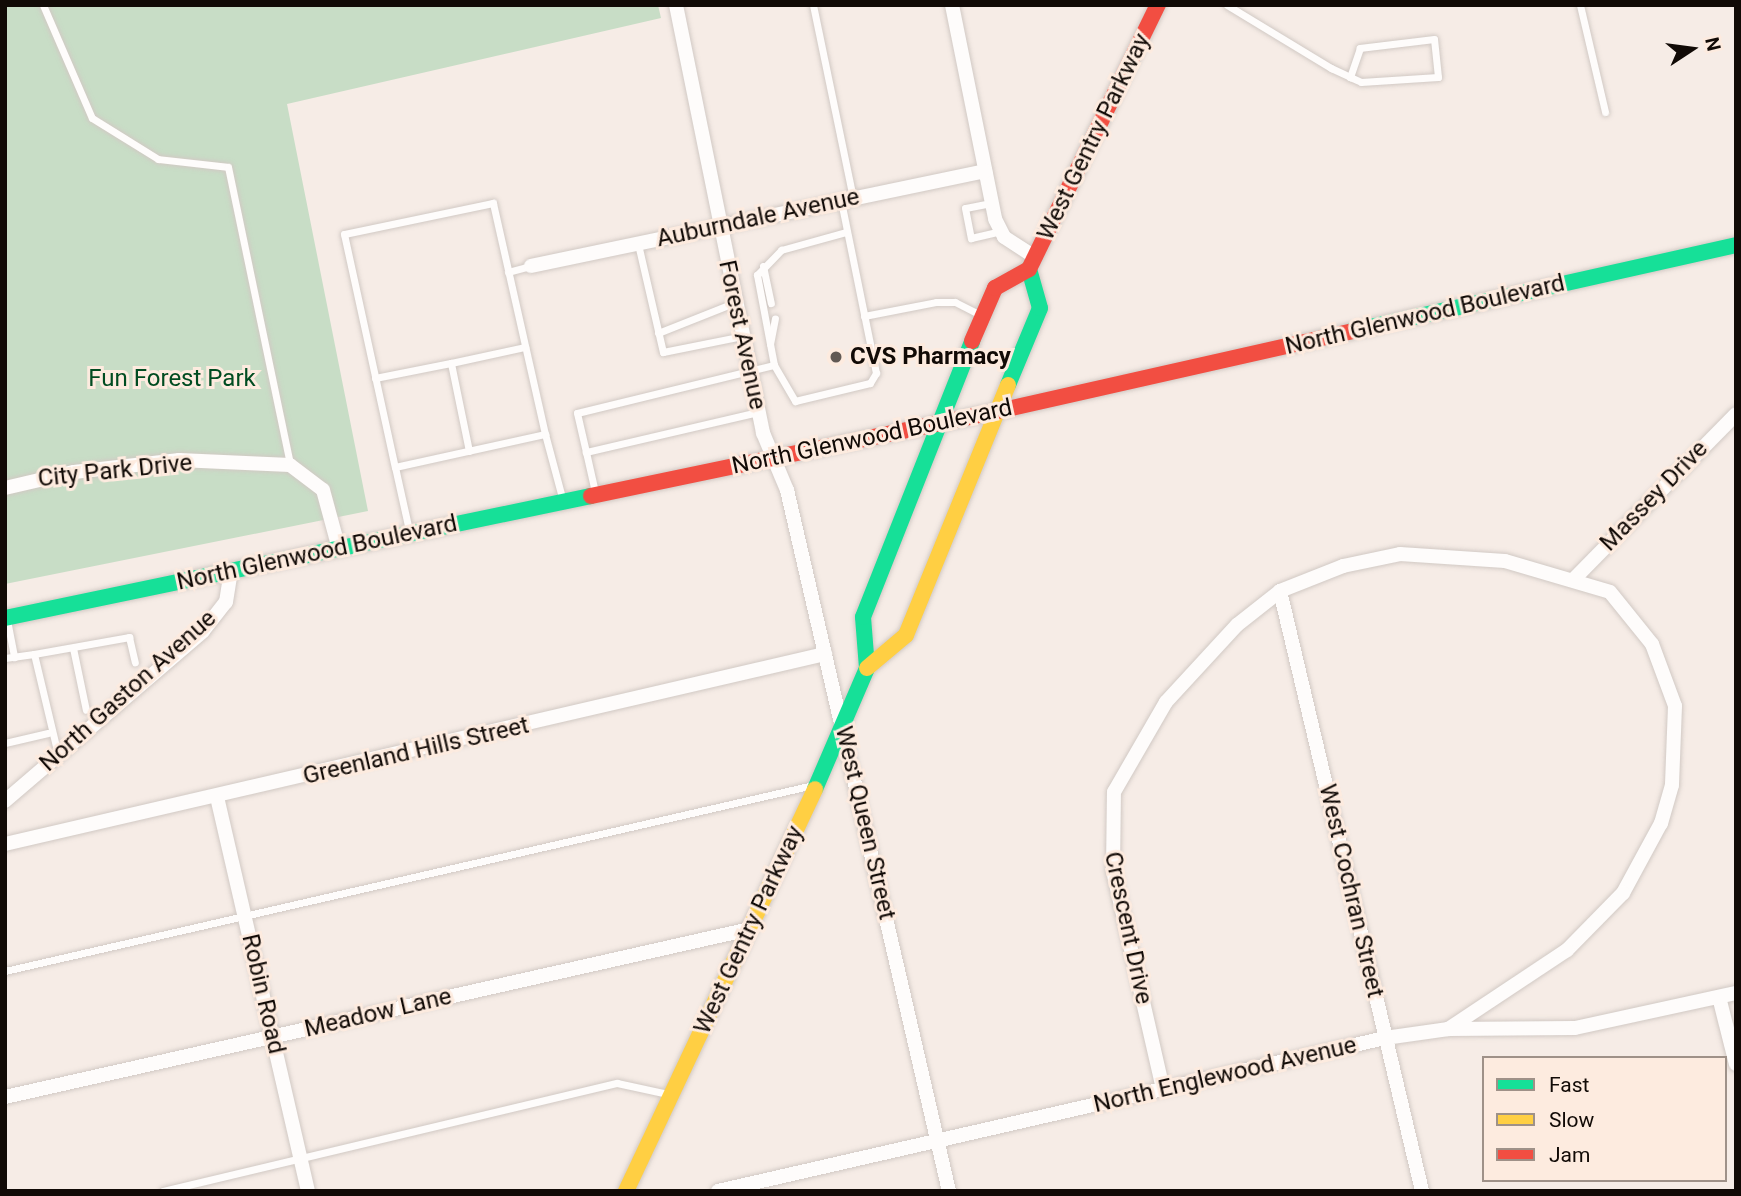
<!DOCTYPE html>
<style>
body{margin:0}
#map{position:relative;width:1741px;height:1196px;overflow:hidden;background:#f6ece6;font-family:Roboto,sans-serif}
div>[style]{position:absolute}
.green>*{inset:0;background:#c8ddc6}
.roads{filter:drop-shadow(0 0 2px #d1c9c4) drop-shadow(0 0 2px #d1c9c4)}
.lane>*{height:7px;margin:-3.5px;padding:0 3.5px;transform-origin:3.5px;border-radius:3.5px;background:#fefcfb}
.street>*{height:14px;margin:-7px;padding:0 7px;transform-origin:7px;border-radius:7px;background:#fefcfb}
.fast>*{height:16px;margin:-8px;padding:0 8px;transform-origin:8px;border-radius:8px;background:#16e098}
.slow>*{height:16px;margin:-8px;padding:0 8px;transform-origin:8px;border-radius:8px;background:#ffcf43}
.jam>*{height:16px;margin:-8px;padding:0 8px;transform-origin:8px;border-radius:8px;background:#f24e42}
.dots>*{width:19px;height:19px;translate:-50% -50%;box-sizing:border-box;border:4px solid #fdebdf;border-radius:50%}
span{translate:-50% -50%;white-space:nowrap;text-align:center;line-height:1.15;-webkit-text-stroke:6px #fdebdf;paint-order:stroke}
.street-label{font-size:24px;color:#110a06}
.poi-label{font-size:24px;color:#110a06;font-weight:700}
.left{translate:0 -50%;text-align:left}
.park-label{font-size:24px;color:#004c21}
.frame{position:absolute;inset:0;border:7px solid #110a06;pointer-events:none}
.legend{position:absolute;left:1482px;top:1056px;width:245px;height:126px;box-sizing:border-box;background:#fdebdf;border:2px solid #9f9188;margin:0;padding:9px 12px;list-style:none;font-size:21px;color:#110a06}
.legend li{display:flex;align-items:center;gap:14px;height:35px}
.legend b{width:35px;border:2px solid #9f9188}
.north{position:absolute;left:1657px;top:14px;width:70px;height:70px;-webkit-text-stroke:5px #fdebdf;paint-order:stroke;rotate:77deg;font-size:19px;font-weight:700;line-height:28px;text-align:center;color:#110a06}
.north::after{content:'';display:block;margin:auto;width:24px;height:32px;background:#110a06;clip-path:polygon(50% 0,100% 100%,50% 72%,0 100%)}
</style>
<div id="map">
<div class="green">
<div style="clip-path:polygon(5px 5px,658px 5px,661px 18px,287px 104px,368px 511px,5px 584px)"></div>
</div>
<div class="roads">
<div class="lane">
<div style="left:43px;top:5px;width:123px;rotate:66.6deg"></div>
<div style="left:92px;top:118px;width:78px;rotate:31.8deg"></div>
<div style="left:158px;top:159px;width:70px;rotate:6.5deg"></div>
<div style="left:228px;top:167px;width:304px;rotate:78.2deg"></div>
<div style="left:813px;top:5px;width:197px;rotate:78.3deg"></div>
<div style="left:1227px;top:5px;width:122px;rotate:31.2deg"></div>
<div style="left:1331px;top:68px;width:21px;rotate:25deg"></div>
<div style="left:1350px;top:77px;width:12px;rotate:24deg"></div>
<div style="left:1361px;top:82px;width:77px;rotate:-3.7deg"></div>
<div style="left:1438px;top:77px;width:38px;rotate:-96deg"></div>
<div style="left:1434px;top:39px;width:75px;rotate:173.1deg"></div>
<div style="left:1360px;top:48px;width:31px;rotate:109deg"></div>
<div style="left:1580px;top:5px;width:110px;rotate:76.8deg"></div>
<div style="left:991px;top:203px;width:26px;rotate:169deg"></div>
<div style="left:965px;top:208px;width:31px;rotate:79deg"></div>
<div style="left:971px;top:238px;width:31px;rotate:-13deg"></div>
<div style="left:638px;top:244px;width:111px;rotate:77deg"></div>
<div style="left:663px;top:352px;width:82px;rotate:-11.3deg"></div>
<div style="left:763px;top:266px;width:38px;rotate:78deg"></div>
<div style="left:508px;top:272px;width:24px;rotate:-15deg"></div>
<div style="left:864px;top:316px;width:73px;rotate:-11deg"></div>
<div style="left:936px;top:302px;width:19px"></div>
<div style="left:955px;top:302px;width:29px;rotate:27deg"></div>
<div style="left:658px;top:333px;width:84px;rotate:-21.7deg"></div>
<div style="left:770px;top:344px;width:26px;rotate:-79deg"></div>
<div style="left:774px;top:365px;width:92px;rotate:-100.7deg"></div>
<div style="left:757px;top:275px;width:35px;rotate:-46deg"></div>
<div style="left:781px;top:250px;width:67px;rotate:-15.5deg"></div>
<div style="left:375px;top:378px;width:77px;rotate:-11.2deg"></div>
<div style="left:758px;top:412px;width:177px;rotate:166.9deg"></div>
<div style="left:586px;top:452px;width:40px;rotate:-103deg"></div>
<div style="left:577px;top:413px;width:203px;rotate:-13.7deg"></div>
<div style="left:774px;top:365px;width:42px;rotate:59.7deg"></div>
<div style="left:795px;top:401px;width:77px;rotate:-13.5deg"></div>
<div style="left:870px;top:383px;width:12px;rotate:-59deg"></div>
<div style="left:876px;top:373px;width:176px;rotate:-101.5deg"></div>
<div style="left:545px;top:434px;width:69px;rotate:75deg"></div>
<div style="left:469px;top:451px;width:90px;rotate:-101.6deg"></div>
<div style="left:451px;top:363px;width:76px;rotate:-12.2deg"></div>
<div style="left:586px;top:452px;width:41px;rotate:77.3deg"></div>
<div style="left:395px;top:467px;width:154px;rotate:-12.4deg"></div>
<div style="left:545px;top:434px;width:237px;rotate:-102.7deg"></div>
<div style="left:493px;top:203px;width:152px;rotate:168.2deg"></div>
<div style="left:344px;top:234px;width:239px;rotate:77.7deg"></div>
<div style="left:395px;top:467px;width:65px;rotate:77.5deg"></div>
<div style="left:7px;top:620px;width:38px;rotate:79deg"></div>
<div style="left:73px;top:648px;width:63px;rotate:78.2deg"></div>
<div style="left:34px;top:654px;width:97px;rotate:-10.1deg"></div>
<div style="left:129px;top:637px;width:26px;rotate:77deg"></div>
<div style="left:5px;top:658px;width:29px;rotate:-8deg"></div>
<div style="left:34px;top:654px;width:104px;rotate:76.6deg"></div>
<div style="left:5px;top:743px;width:44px;rotate:-13.1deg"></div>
<div style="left:5px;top:971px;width:829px;rotate:-12.96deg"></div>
<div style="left:163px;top:1191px;width:467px;rotate:-13.4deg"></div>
<div style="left:617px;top:1083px;width:52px;rotate:12.2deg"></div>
</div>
<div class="street">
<div style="left:676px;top:5px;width:437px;rotate:78.5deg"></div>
<div style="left:763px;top:433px;width:62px;rotate:67.2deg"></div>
<div style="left:787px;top:490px;width:719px;rotate:76.99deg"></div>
<div style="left:952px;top:5px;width:218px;rotate:78.6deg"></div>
<div style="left:995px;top:219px;width:20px;rotate:63deg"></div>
<div style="left:1004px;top:237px;width:37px;rotate:33deg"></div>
<div style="left:531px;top:266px;width:464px;rotate:-11.8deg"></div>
<div style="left:5px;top:488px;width:71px;rotate:-13.1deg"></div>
<div style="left:74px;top:472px;width:106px;rotate:-6.5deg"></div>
<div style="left:179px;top:460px;width:111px;rotate:2.6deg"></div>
<div style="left:290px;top:465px;width:41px;rotate:37.1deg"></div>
<div style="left:323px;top:490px;width:61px;rotate:74.8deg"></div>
<div style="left:1574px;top:579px;width:231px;rotate:-45.5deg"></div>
<div style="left:1280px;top:591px;width:617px;rotate:76.68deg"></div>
<div style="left:217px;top:797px;width:404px;rotate:77deg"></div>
<div style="left:5px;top:801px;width:261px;rotate:-40.6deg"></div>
<div style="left:203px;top:631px;width:37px;rotate:-52deg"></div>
<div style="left:226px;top:602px;width:31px;rotate:-81deg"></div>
<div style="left:5px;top:844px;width:842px;rotate:-13.05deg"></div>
<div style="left:1719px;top:997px;width:69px;rotate:75.8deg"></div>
<div style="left:1163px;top:1089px;width:225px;rotate:-102.9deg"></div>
<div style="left:1113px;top:870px;width:78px;rotate:-89.3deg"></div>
<div style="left:1114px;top:792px;width:104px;rotate:-60deg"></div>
<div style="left:1166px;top:702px;width:105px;rotate:-47.3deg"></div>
<div style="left:1237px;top:625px;width:55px;rotate:-38.3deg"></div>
<div style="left:1280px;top:591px;width:68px;rotate:-21.6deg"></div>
<div style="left:1343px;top:566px;width:58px;rotate:-11.9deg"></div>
<div style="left:1400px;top:554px;width:105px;rotate:3.8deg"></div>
<div style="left:1505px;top:561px;width:109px;rotate:16.4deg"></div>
<div style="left:1610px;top:592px;width:67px;rotate:51.1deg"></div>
<div style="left:1652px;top:644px;width:66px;rotate:69.6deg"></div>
<div style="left:1675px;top:706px;width:79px;rotate:92.2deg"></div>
<div style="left:1672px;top:785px;width:40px;rotate:106deg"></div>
<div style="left:1661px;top:823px;width:80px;rotate:118.5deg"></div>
<div style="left:1623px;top:893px;width:80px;rotate:134.5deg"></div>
<div style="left:1567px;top:950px;width:143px;rotate:146.4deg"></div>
<div style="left:5px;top:1097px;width:764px;rotate:-12.71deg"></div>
<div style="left:718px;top:1191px;width:684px;rotate:-12.92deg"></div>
<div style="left:1385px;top:1038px;width:64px;rotate:-8.1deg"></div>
<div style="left:1448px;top:1029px;width:127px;rotate:-0.5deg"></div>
<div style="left:1575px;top:1028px;width:165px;rotate:-12.3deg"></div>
</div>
<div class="fast">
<div style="left:1352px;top:331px;width:394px;rotate:-12.6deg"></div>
<div style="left:1008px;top:385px;width:83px;rotate:-67.4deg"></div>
<div style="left:1040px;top:308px;width:41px;rotate:-105.8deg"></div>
<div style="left:5px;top:618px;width:599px;rotate:-11.76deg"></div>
<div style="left:815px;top:789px;width:132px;rotate:-66.7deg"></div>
<div style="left:867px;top:668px;width:51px;rotate:-94.5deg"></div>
<div style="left:863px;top:617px;width:297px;rotate:-68.4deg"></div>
</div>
<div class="slow">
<div style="left:867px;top:668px;width:51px;rotate:-40.2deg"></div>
<div style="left:906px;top:635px;width:270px;rotate:-67.8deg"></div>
<div style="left:626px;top:1191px;width:444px;rotate:-64.8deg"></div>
</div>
<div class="jam">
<div style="left:972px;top:341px;width:58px;rotate:-66.5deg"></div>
<div style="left:995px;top:288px;width:39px;rotate:-29deg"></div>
<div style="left:1029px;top:269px;width:294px;rotate:-64deg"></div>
<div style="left:994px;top:412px;width:367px;rotate:-12.7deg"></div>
<div style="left:591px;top:496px;width:412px;rotate:-11.8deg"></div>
</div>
</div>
<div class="dots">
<div style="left:836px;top:357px;background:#615954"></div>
</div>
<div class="street-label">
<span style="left:1094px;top:137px;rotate:-64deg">West Gentry Parkway</span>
<span style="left:758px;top:218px;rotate:-12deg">Auburndale Avenue</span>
<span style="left:1425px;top:315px;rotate:-13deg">North Glenwood Boulevard</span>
<span style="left:742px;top:335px;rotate:78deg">Forest Avenue</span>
<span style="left:872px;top:437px;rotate:-12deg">North Glenwood Boulevard</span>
<span style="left:115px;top:471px;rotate:-6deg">City Park Drive</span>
<span style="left:1654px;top:496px;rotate:-46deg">Massey Drive</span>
<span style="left:317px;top:553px;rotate:-12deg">North Glenwood Boulevard</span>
<span style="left:128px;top:691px;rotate:-42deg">North Gaston Avenue</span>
<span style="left:416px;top:751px;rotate:-13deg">Greenland Hills Street</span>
<span style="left:865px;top:823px;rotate:77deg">West Queen Street</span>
<span style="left:1351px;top:891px;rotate:77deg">West Cochran Street</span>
<span style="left:1128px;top:928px;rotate:78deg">Crescent Drive</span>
<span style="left:749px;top:930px;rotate:-65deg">West Gentry Parkway</span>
<span style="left:263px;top:994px;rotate:77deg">Robin Road</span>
<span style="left:378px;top:1013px;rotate:-13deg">Meadow Lane</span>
<span style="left:1225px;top:1075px;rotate:-13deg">North Englewood Avenue</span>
</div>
<div class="poi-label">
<span class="left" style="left:850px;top:357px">CVS Pharmacy</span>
</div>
<div class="park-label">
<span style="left:172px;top:379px">Fun Forest Park</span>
</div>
<div class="frame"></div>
<ul class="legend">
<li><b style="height:9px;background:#16e098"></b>Fast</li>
<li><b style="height:9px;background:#ffcf43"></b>Slow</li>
<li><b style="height:9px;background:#f24e42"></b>Jam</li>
</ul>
<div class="north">N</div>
</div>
